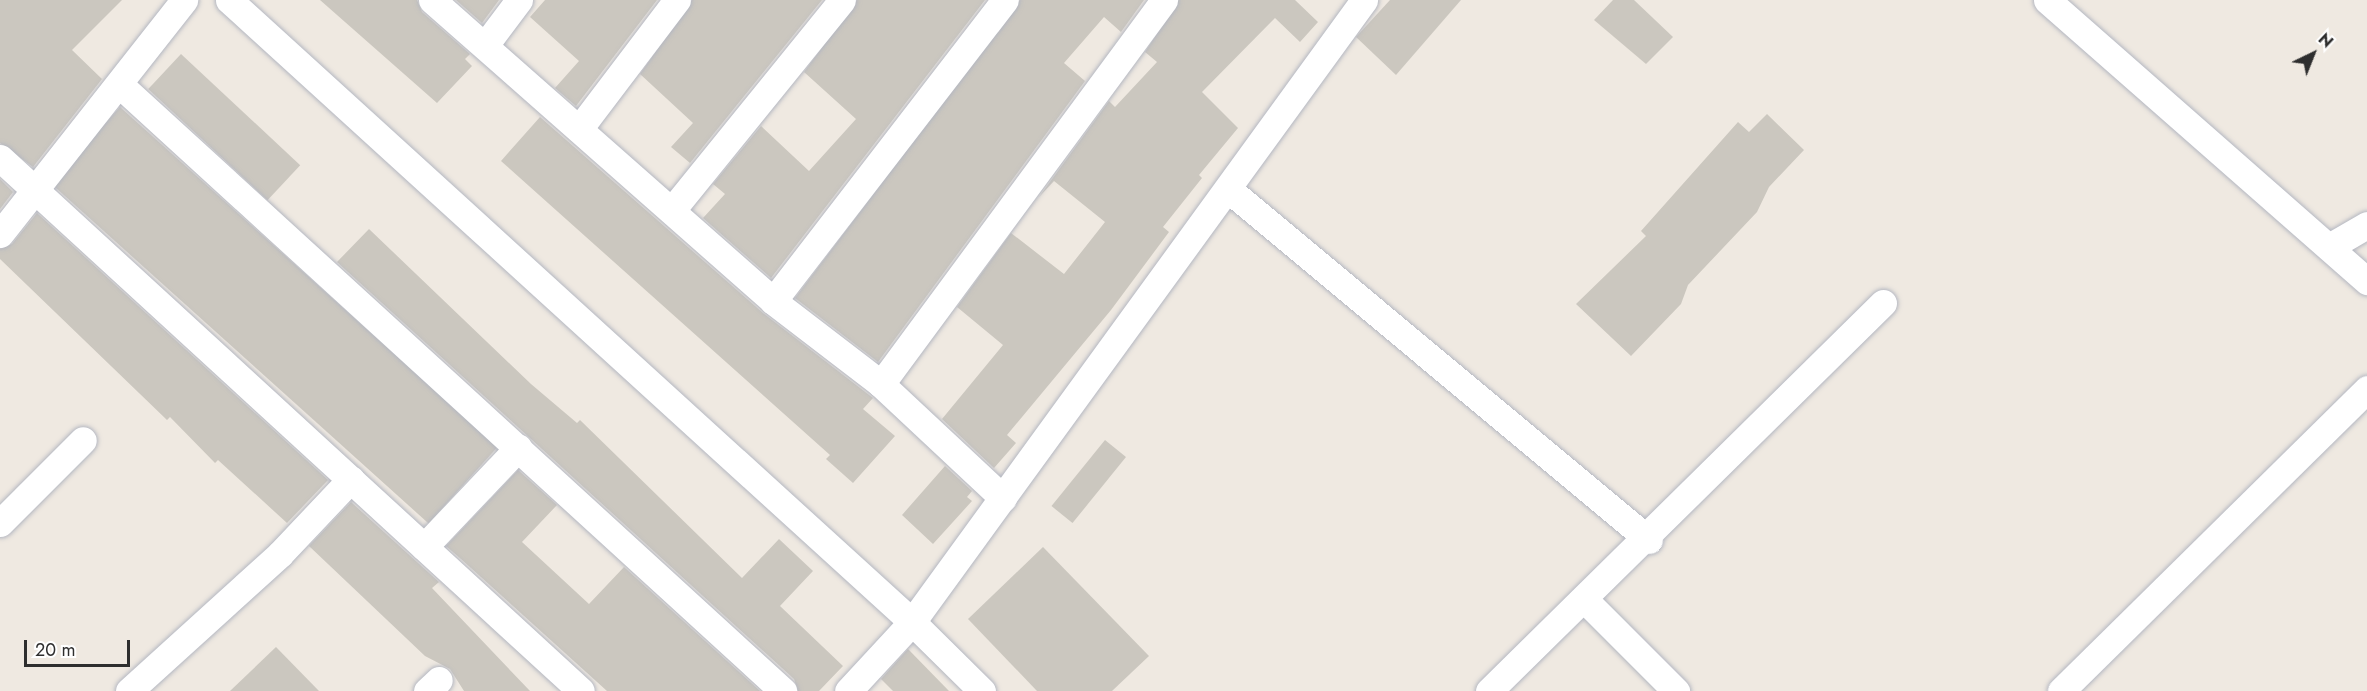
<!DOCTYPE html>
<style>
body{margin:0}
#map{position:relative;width:2367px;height:691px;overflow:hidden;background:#efe9e1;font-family:Jost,sans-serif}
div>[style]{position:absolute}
.building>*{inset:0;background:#cbc7bf;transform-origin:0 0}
.roads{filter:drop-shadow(0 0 2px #b4b7c1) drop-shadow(0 0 2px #b4b7c1)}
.street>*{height:27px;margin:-13.5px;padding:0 13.5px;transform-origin:13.5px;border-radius:13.5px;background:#fff}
span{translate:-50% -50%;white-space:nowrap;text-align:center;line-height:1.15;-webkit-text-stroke:4.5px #fff;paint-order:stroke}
.north{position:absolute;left:2283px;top:24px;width:60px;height:60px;-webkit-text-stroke:4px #fff;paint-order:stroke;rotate:43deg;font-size:16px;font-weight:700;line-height:24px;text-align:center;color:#2e2e2e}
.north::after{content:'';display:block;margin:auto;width:21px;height:27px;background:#2e2e2e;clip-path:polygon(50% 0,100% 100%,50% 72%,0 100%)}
.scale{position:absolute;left:24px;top:640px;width:106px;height:27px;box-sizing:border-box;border:3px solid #2e2e2e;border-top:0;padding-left:8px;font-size:18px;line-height:21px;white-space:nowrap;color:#2e2e2e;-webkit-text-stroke:4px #fff;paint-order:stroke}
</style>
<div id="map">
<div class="building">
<div style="clip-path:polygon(0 0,122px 0,72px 50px,102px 79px,33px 167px,0 143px)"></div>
<div style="clip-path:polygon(320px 0,417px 0,422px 12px,470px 54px,465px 59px,472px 66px,437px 103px)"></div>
<div style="clip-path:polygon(456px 0,499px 0,482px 23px)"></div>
<div style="clip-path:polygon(545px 0,657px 0,576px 106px,555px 88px,579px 61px,530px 17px)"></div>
<div style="clip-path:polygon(692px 0,822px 0,690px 163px,671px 147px,693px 123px,640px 74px)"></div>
<div style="clip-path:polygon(857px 0,985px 0,771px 278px,703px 218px,725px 194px,713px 184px,761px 126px,809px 171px,856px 119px,804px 72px)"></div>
<div style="clip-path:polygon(1020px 0,1144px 0,1121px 32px,1104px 17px,1064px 63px,1085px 81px,878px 362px,795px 298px)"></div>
<div style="clip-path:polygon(1179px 0,1295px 0,1318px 22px,1300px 42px,1275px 18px,1202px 92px,1238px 128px,1199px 175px,1202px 178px,1163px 227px,1169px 232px,1111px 310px,1007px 435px,1016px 443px,994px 468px,942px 419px,1003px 345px,957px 307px,1011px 233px,1064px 274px,1105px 222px,1054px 181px,1039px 197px,1109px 101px,1115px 107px,1157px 62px,1145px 52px)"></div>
<div style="clip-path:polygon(1390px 0,1461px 0,1396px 75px,1356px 37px)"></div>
<div style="clip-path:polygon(1613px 0,1634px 0,1673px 37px,1646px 64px,1594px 20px)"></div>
<div style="left:181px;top:54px;width:163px;height:48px;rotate:43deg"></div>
<div style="left:120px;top:107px;width:508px;height:103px;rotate:42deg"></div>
<div style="clip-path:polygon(1767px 114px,1804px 150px,1769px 187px,1757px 212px,1688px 285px,1681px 304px,1631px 356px,1576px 304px,1646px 236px,1641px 231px,1738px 122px,1749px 132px)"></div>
<div style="clip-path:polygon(540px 117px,763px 313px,873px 398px,863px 409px,895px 436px,853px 483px,826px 459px,830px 455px,501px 161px)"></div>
<div style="clip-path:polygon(0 179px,13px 192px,0 209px)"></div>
<div style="clip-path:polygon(37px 213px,328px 480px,287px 523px,218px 460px,215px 463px,170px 417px,167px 420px,0 259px,0 249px,12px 244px)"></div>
<div style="clip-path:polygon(369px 229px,531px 384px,577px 423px,580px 420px,742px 578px,779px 539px,813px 571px,780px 606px,843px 666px,819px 691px,798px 691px,794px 679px,337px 262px)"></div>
<div style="left:1105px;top:440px;width:27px;height:85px;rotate:39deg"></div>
<div style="clip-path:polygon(945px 466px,972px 491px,967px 497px,972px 501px,933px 544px,902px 515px)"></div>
<div style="clip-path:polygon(518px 470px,557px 505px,522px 542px,589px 604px,624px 567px,760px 691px,607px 691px,461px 559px,446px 546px)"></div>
<div style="clip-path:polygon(351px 502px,439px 582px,432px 588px,530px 691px,464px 691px,450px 669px,425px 656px,309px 546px)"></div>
<div style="clip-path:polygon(1043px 547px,1149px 656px,1112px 691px,1037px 691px,968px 619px)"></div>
<div style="clip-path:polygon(276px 647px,319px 691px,230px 691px)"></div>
<div style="clip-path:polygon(908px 649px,949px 691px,893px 691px,881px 679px)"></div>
</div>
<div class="roads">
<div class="street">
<div style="left:229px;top:0;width:924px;rotate:42.32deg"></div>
<div style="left:912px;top:622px;width:94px;rotate:132.8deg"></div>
<div style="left:432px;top:0;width:455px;rotate:41.4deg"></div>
<div style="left:773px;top:301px;width:136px;rotate:37.5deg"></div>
<div style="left:881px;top:384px;width:167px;rotate:43.1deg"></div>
<div style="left:2047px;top:0;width:426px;rotate:41.3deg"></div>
<div style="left:486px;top:44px;width:55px;rotate:-53.1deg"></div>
<div style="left:119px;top:84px;width:900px;rotate:42.43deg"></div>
<div style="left:579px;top:129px;width:162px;rotate:-52.8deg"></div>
<div style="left:0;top:158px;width:788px;rotate:42.53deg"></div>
<div style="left:1228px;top:189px;width:548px;rotate:39.82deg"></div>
<div style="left:672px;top:210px;width:270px;rotate:-51deg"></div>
<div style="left:0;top:234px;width:298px;rotate:-51.8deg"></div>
<div style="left:2329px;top:247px;width:44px;rotate:-30.1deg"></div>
<div style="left:773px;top:301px;width:380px;rotate:-52.4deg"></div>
<div style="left:881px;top:384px;width:477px;rotate:-53.6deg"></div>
<div style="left:0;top:523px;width:117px;rotate:-45deg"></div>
<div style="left:424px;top:547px;width:137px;rotate:-46.5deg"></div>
<div style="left:1585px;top:600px;width:129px;rotate:45deg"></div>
<div style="left:129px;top:691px;width:204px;rotate:-42.2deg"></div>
<div style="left:280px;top:554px;width:103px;rotate:-46.6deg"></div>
<div style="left:427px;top:691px;width:16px;rotate:-43deg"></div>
<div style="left:982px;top:691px;width:98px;rotate:-135.4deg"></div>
<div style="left:912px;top:622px;width:769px;rotate:-53.99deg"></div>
<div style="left:1489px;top:691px;width:553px;rotate:-44.56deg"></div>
<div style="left:2061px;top:691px;width:430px;rotate:-44.6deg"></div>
</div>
</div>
<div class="north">N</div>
<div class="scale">20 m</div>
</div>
